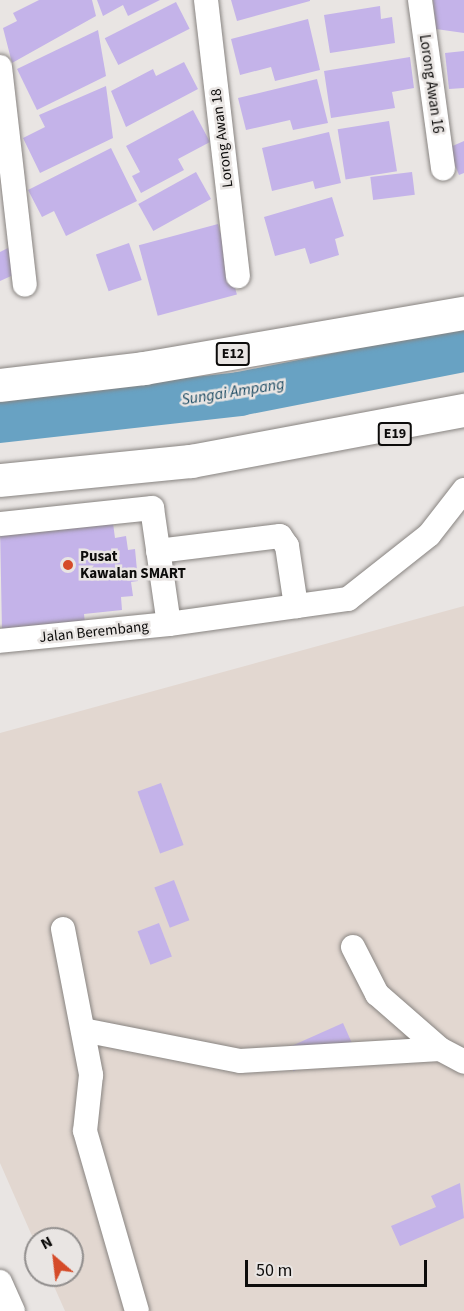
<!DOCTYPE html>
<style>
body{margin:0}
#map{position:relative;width:464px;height:1311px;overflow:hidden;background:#e9e5e3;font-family:"Source Sans 3",sans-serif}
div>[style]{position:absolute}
.built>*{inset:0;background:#e2d7d0}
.river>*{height:44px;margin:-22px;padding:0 22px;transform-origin:22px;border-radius:22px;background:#68a2c3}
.building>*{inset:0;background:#c4b3e9;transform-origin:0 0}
.roads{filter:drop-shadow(0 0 2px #888481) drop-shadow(0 0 2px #888481)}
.minor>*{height:24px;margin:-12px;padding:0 12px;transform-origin:12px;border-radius:12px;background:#fff}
.highway>*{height:33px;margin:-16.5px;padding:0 16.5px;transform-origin:16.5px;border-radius:16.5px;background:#fff}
.dots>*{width:16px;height:16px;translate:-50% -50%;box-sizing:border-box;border:3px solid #e9e5e3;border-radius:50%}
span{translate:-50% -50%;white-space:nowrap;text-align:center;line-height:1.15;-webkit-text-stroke:5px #e9e5e3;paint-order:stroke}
.shield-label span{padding:2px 4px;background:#e9e5e3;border:2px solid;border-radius:4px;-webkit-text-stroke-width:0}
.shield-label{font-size:14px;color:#0d0c0b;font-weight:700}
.street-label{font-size:15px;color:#0d0c0b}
.poi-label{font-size:15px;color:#0d0c0b;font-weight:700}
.left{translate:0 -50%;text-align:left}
.water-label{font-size:16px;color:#1b4a62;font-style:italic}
.north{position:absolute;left:24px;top:1227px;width:60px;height:60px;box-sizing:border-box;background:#e9e5e3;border:2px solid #918e8d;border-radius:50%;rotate:332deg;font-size:16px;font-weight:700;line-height:24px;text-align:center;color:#0d0c0b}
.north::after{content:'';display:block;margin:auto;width:21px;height:27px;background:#d54b29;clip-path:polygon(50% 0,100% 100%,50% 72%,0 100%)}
.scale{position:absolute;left:245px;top:1260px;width:182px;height:27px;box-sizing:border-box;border:3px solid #0d0c0b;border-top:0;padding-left:8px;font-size:18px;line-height:21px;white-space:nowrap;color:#0d0c0b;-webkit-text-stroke:4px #e9e5e3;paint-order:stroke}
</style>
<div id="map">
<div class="built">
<div style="clip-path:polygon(464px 606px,464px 1311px,65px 1311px,49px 1275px,72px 1275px,72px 1239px,36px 1239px,36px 1245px,0 1163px,0 733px)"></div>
</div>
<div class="river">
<div style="left:0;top:421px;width:241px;rotate:-6.4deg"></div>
<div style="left:239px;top:394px;width:229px;rotate:-11.1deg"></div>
</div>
<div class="building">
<div style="clip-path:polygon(39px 0,92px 0,96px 16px,12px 63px,3px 28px,17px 21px,13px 13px)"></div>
<div style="clip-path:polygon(97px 0,160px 0,128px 16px,123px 5px,103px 16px)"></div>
<div style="clip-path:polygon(231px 0,310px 0,310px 1px,237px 21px)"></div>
<div style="clip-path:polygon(433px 0,464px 0,464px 33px,436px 29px)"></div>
<div style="left:176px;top:2px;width:30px;height:80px;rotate:63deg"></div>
<div style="clip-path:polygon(380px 6px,381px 19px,392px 17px,395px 43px,330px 53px,324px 15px)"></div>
<div style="clip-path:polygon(308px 19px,320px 70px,275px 81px,271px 67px,240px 75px,231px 39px)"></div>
<div style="clip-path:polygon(98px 30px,106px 76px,37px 110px,17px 69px)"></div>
<div style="clip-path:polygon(464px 51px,464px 88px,449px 89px,445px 53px)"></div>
<div style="clip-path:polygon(410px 57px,414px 88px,392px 92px,395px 108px,331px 118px,324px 71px)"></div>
<div style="clip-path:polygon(184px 62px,198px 89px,126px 127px,111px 91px,153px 69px,156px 76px)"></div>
<div style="clip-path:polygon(317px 79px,328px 123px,293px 130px,290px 120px,246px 130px,238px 98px)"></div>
<div style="clip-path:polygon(106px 86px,113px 138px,40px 173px,23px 138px,45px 127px,39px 115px)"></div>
<div style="clip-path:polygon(193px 110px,210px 142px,178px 159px,184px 170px,141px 193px,132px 176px,140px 172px,126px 146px)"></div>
<div style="left:389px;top:121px;width:51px;height:52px;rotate:81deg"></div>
<div style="clip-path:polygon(329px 132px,341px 183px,315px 189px,313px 181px,272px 191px,262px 148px)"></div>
<div style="clip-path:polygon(464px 141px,464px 173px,459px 175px,448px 148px)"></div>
<div style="clip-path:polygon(111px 148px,137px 201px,66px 236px,54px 211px,42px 217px,28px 190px)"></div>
<div style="left:196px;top:172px;width:31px;height:66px;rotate:61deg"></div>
<div style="left:412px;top:172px;width:23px;height:42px;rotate:83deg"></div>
<div style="clip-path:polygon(332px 197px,344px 236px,335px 239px,339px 255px,310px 264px,305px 248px,275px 256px,264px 217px)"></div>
<div style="left:218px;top:224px;width:73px;height:82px;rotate:75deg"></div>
<div style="left:129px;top:243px;width:39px;height:35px;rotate:71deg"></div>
<div style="clip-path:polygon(8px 248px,20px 272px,0 281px,0 252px)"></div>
<div style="clip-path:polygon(113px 523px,115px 538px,126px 536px,128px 550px,135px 549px,138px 581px,131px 582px,133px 596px,121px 597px,122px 610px,84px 614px,85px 623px,2px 631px,0 527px)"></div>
<div style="left:161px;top:783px;width:66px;height:25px;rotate:70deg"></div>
<div style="left:174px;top:880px;width:43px;height:21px;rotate:69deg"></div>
<div style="left:159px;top:923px;width:36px;height:23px;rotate:69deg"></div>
<div style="left:343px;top:1023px;width:24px;height:65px;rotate:66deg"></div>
<div style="clip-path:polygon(460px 1183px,464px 1218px,400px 1246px,391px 1226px,436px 1207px,431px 1196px)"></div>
</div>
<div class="roads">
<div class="minor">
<div style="left:206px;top:0;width:278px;rotate:83.4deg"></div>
<div style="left:420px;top:0;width:170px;rotate:82.2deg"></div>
<div style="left:0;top:67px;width:219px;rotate:83.5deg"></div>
<div style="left:0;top:524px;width:153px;rotate:-6deg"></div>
<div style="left:152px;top:508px;width:117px;rotate:81.7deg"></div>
<div style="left:169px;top:624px;width:170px;rotate:174.3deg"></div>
<div style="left:158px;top:551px;width:123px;rotate:-7deg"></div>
<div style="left:280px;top:536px;width:12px;rotate:55deg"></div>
<div style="left:287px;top:546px;width:61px;rotate:81.5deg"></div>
<div style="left:169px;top:624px;width:181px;rotate:-8deg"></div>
<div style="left:348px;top:599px;width:103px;rotate:-38.3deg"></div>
<div style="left:429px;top:535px;width:57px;rotate:-52.1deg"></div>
<div style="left:63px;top:929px;width:149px;rotate:79.1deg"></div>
<div style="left:91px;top:1075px;width:56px;rotate:96.1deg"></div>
<div style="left:85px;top:1131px;width:187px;rotate:73.9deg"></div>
<div style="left:353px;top:947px;width:53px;rotate:62.9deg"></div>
<div style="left:377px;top:994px;width:84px;rotate:41.1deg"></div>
<div style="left:440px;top:1049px;width:27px;rotate:28deg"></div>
<div style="left:83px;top:1030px;width:160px;rotate:11.2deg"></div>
<div style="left:240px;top:1061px;width:200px;rotate:-3.4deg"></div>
<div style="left:0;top:1282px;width:32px;rotate:66deg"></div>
</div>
<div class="highway">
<div style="left:0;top:385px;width:145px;rotate:-6.7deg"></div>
<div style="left:144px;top:368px;width:325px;rotate:-9.8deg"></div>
<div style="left:0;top:480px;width:192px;rotate:-5.7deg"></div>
<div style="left:191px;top:461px;width:278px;rotate:-10.6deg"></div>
</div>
</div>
<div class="dots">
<div style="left:68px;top:565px;background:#d54b29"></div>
</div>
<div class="shield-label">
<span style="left:233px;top:354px">E12</span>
<span style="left:395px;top:434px">E19</span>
</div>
<div class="street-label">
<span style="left:431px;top:84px;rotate:82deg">Lorong Awan 16</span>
<span style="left:222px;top:138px;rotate:-97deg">Lorong Awan 18</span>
<span style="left:94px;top:632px;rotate:-6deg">Jalan Berembang</span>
</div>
<div class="poi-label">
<span class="left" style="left:80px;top:565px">Pusat<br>Kawalan SMART</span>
</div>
<div class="water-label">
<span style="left:233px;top:392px;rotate:-9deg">Sungai Ampang</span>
</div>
<div class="north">N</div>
<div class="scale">50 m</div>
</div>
